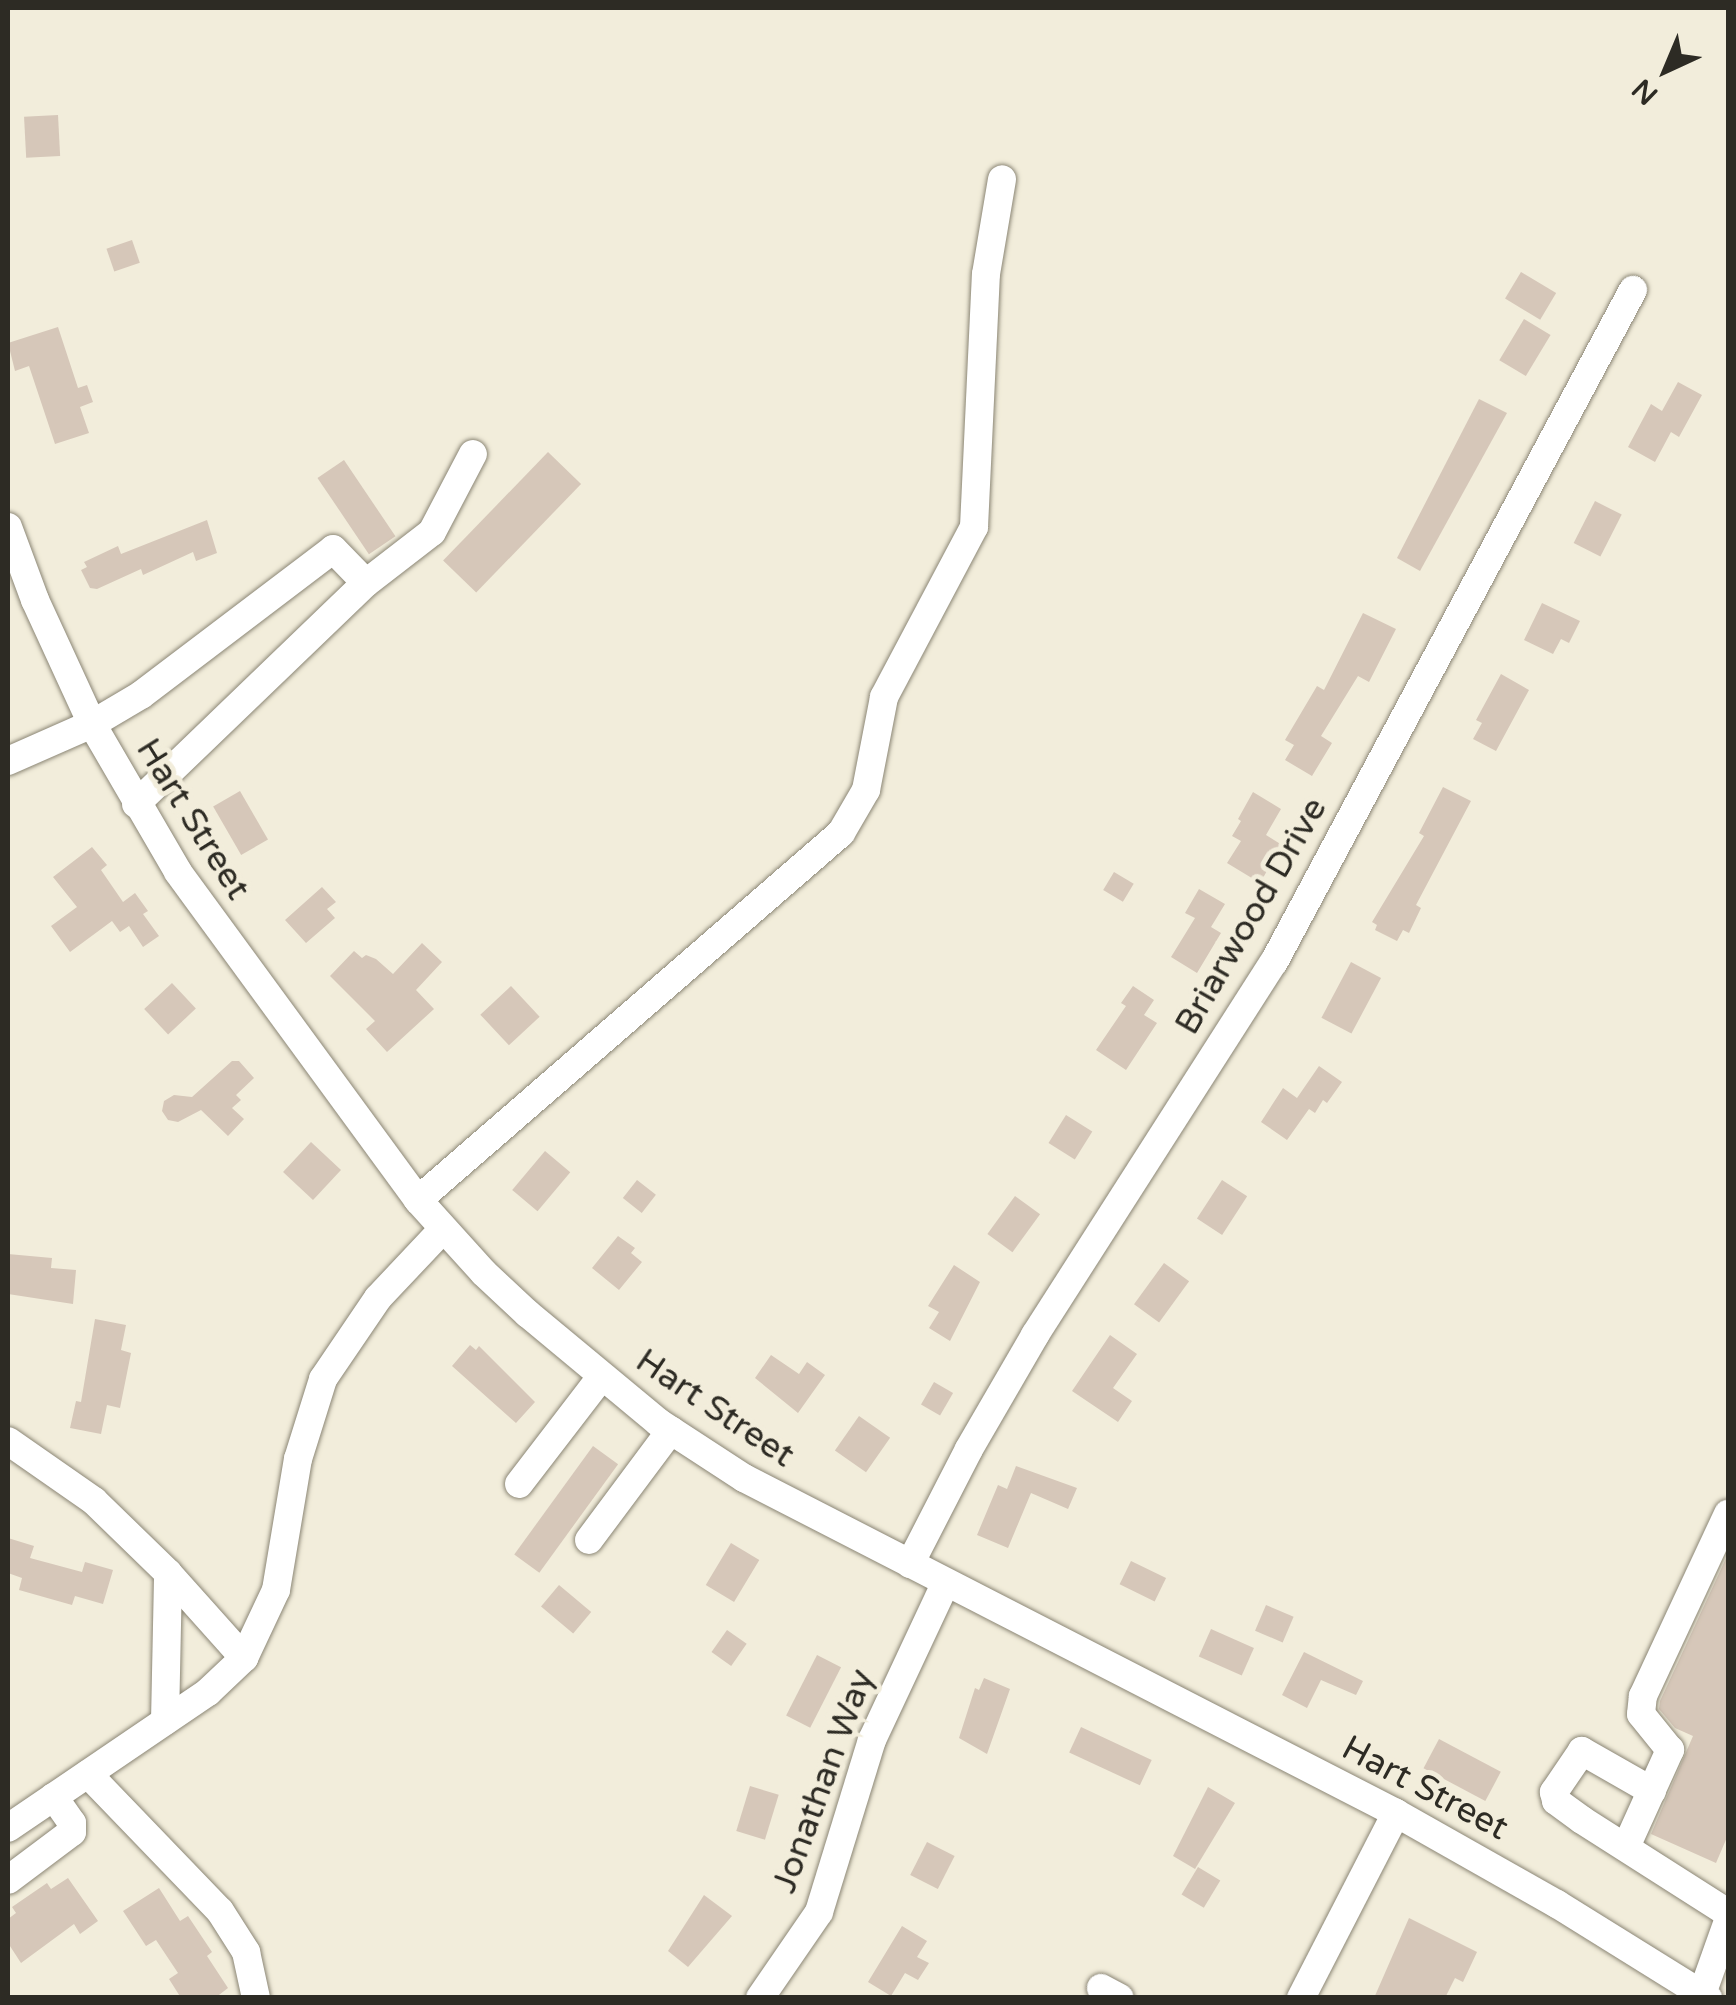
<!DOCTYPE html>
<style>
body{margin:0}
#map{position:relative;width:1736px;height:2005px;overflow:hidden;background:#f2eddb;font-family:"Varela Round",sans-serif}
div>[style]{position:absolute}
.building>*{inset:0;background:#d6c7b9;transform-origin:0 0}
.roads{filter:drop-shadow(0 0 2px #8b8675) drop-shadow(0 0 2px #8b8675)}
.minor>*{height:28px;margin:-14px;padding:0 14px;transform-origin:14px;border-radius:14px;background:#fff}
span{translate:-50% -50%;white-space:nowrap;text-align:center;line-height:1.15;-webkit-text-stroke:10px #f2eddb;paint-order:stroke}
.street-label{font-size:35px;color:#2d2b24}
.frame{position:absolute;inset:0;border:10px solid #2d2b24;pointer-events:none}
.north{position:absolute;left:1616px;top:20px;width:100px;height:100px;-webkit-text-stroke:8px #f2eddb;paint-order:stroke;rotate:224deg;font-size:28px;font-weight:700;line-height:40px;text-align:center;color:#2d2b24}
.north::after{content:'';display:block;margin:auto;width:35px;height:45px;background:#2d2b24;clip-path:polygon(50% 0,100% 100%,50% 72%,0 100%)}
</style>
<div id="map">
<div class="building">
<div style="left:58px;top:115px;width:41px;height:34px;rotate:87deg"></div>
<div style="left:132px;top:240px;width:24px;height:27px;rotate:71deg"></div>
<div style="left:1521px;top:272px;width:41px;height:31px;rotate:31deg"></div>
<div style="left:1524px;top:319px;width:31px;height:48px;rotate:31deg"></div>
<div style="clip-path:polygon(58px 327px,78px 388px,87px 385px,93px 402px,80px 407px,89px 433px,55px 444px,29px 366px,15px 371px,8px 343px)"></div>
<div style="clip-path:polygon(1678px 382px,1702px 395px,1679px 437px,1671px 432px,1655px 462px,1628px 447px,1651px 404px,1662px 411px)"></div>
<div style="clip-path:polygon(1479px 399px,1507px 413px,1420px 571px,1397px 558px)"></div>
<div style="left:548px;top:452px;width:46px;height:151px;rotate:44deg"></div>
<div style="left:344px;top:460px;width:92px;height:32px;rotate:56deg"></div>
<div style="left:1595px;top:501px;width:30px;height:47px;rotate:27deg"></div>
<div style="clip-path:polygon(207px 520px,217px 553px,196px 561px,193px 552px,143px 575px,141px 569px,97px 589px,90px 588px,81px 570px,87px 567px,84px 562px,118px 546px,121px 554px)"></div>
<div style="clip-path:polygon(1542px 603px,1580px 621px,1569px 643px,1561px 639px,1553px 654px,1524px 640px)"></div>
<div style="clip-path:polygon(1363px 613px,1396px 629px,1369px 682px,1358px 676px,1321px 736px,1332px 743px,1312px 776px,1285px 760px,1294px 745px,1285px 740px,1317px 686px,1324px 690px)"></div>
<div style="clip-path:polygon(1501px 674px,1529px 690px,1496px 751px,1473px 739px,1482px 723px,1476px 720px)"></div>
<div style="clip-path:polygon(1443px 787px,1471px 801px,1416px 905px,1421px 908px,1409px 933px,1403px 930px,1397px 941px,1375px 930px,1377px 925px,1372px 922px,1424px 836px,1419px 833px)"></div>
<div style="left:240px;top:791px;width:56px;height:31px;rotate:60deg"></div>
<div style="clip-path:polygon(1253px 792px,1281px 809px,1266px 835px,1282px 845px,1260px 883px,1227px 863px,1241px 841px,1232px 836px,1241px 821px,1238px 819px)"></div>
<div style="clip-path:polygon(92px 847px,107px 865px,101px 870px,123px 902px,135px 893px,148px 911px,143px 914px,159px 936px,143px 947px,129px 926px,120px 932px,112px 921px,70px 952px,51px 926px,77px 907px,53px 877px)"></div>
<div style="left:1114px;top:872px;width:23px;height:21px;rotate:31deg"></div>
<div style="clip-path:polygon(322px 887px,336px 902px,327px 909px,335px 918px,306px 943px,285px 920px)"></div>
<div style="clip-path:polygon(1199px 889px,1225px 904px,1211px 927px,1221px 933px,1197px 973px,1171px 957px,1195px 918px,1185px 913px)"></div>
<div style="clip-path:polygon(422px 943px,442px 962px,416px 990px,434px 1009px,387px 1052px,366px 1029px,375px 1021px,330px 976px,354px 951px,362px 958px,366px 955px,376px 959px,393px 974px)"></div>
<div style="left:1351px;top:962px;width:34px;height:63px;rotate:28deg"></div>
<div style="left:172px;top:983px;width:35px;height:38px;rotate:47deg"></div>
<div style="left:511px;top:986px;width:42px;height:42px;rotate:47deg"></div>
<div style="clip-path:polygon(1133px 986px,1154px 1000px,1144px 1015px,1157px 1023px,1126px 1070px,1096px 1050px,1126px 1006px,1121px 1003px)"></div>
<div style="clip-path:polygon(232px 1061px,239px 1061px,254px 1078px,236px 1095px,241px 1100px,232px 1108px,244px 1119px,228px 1136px,201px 1110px,178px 1122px,168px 1120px,162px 1111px,164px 1101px,174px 1095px,192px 1097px)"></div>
<div style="clip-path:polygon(1319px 1066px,1342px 1082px,1327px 1103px,1323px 1100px,1315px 1113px,1309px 1109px,1287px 1140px,1261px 1122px,1283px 1088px,1297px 1098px)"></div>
<div style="left:1066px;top:1115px;width:31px;height:33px;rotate:32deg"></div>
<div style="left:311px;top:1142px;width:41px;height:41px;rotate:43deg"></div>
<div style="left:545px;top:1151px;width:33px;height:51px;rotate:40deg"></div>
<div style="left:637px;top:1180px;width:24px;height:23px;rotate:38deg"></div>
<div style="left:1222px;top:1180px;width:30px;height:46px;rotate:33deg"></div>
<div style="left:1015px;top:1196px;width:31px;height:47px;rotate:36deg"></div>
<div style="clip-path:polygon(618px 1236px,635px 1248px,631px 1253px,642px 1262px,619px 1290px,592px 1268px)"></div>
<div style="clip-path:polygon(8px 1254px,52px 1258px,51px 1268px,76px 1270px,73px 1304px,8px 1294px)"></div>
<div style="left:1164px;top:1263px;width:31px;height:51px;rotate:36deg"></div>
<div style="clip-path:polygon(954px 1265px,980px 1282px,950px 1341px,929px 1328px,939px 1312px,928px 1306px)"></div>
<div style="clip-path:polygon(95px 1319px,126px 1325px,121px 1350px,131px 1353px,120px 1408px,107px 1405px,101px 1434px,70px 1428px,76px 1401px,81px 1402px)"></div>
<div style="clip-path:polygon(1110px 1335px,1137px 1354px,1113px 1388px,1132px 1401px,1118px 1422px,1072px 1391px)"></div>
<div style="clip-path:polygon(470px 1345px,476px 1350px,479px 1346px,535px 1402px,516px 1423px,452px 1366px)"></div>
<div style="clip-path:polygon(771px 1355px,799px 1374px,807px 1362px,825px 1375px,798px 1413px,755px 1378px)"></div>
<div style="left:934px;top:1382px;width:22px;height:26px;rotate:30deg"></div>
<div style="left:859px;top:1416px;width:38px;height:42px;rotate:35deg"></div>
<div style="left:593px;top:1446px;width:31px;height:134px;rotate:36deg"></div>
<div style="clip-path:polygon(1016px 1466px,1077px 1488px,1068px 1509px,1031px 1493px,1008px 1548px,977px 1535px,998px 1485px,1007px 1489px)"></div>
<div style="clip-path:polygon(8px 1538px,34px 1546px,30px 1558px,82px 1572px,85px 1562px,113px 1570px,103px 1604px,75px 1596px,72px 1605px,19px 1590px,22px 1578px,8px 1573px)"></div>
<div style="left:731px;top:1543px;width:33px;height:49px;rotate:31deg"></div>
<div style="clip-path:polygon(1728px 1554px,1728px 1835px,1716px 1863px,1651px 1834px,1693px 1736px,1675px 1728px,1659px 1709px,1660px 1701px)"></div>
<div style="left:1131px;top:1561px;width:39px;height:26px;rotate:26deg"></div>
<div style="left:559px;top:1585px;width:42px;height:28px;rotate:40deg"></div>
<div style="left:1266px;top:1605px;width:30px;height:28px;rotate:23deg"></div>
<div style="left:1211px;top:1629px;width:47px;height:30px;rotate:24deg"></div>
<div style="left:727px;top:1630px;width:24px;height:27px;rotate:35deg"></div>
<div style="clip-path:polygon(1304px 1652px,1363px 1681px,1356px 1695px,1321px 1680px,1307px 1708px,1282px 1695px)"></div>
<div style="left:817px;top:1655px;width:27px;height:68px;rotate:27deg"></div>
<div style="clip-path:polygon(984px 1678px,1010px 1689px,987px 1754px,959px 1738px,975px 1688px,979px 1690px)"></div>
<div style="left:1081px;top:1727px;width:78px;height:28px;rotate:25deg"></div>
<div style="left:1439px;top:1739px;width:70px;height:33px;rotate:28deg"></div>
<div style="left:750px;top:1786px;width:30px;height:47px;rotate:17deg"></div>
<div style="clip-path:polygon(1208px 1787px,1235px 1803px,1195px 1869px,1173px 1856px)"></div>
<div style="left:927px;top:1842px;width:31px;height:37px;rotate:27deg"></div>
<div style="left:1198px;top:1867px;width:26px;height:32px;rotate:31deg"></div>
<div style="clip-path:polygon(68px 1878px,98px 1921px,80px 1934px,74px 1924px,21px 1963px,8px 1943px,8px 1919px,16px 1913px,12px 1907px,47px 1883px,51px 1889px)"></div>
<div style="clip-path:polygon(159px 1888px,180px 1921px,188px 1916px,212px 1952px,207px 1956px,228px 1988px,215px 1998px,181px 1998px,169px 1979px,178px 1973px,156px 1940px,146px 1946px,123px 1911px)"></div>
<div style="clip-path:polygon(704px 1895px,732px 1916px,688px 1967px,668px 1951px)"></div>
<div style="clip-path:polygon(1409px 1918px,1477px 1952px,1463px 1982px,1455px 1978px,1445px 1998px,1374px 1998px)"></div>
<div style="clip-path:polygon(902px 1926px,927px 1941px,917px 1957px,929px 1963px,918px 1980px,905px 1973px,891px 1996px,868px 1982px)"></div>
</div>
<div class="roads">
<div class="minor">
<div style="left:8px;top:527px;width:78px;rotate:69.7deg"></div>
<div style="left:35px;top:600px;width:136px;rotate:65.3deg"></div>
<div style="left:92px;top:724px;width:171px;rotate:59.8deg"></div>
<div style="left:178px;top:872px;width:406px;rotate:53.8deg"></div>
<div style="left:418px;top:1200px;width:98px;rotate:47.9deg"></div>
<div style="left:484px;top:1273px;width:60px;rotate:43deg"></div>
<div style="left:528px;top:1314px;width:169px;rotate:39.7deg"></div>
<div style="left:658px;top:1422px;width:103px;rotate:33.1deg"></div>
<div style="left:744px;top:1478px;width:733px;rotate:27.19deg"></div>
<div style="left:1396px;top:1813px;width:185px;rotate:29.5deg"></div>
<div style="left:1557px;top:1904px;width:178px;rotate:31.9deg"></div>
<div style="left:8px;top:761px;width:92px;rotate:-23.8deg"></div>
<div style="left:92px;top:724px;width:57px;rotate:-30.6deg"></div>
<div style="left:141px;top:695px;width:241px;rotate:-37.2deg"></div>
<div style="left:333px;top:549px;width:47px;rotate:45.9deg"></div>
<div style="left:136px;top:804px;width:319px;rotate:-43.9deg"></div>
<div style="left:366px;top:583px;width:83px;rotate:-37.7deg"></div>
<div style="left:432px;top:532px;width:88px;rotate:-62.3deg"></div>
<div style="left:418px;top:1200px;width:560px;rotate:-40.95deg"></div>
<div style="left:841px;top:833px;width:50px;rotate:-59.8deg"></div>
<div style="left:866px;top:790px;width:95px;rotate:-79deg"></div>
<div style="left:884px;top:697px;width:192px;rotate:-62.1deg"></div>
<div style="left:974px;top:527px;width:253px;rotate:-87.3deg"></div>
<div style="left:986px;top:274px;width:96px;rotate:-80.4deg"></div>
<div style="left:8px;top:1441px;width:105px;rotate:34.9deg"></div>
<div style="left:94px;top:1501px;width:103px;rotate:44.2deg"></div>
<div style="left:168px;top:1573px;width:114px;rotate:48.2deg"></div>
<div style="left:519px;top:1484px;width:136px;rotate:-52.5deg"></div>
<div style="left:589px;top:1540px;width:137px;rotate:-53.3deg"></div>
<div style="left:910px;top:1564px;width:129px;rotate:-62.8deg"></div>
<div style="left:969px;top:1449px;width:132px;rotate:-59.9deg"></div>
<div style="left:1035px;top:1335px;width:443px;rotate:-57.4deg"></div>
<div style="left:1274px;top:962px;width:762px;rotate:-61.89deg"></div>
<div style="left:165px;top:1721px;width:148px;rotate:-88.8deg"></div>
<div style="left:88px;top:1774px;width:190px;rotate:46.1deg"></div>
<div style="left:220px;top:1911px;width:49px;rotate:57.6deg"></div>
<div style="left:246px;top:1952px;width:47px;rotate:77.7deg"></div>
<div style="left:1652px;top:1791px;width:81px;rotate:-150.3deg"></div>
<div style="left:1582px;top:1751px;width:50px;rotate:124.3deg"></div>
<div style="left:1554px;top:1792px;width:9px;rotate:77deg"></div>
<div style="left:1556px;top:1801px;width:32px;rotate:36deg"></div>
<div style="left:1582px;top:1820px;width:173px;rotate:32.5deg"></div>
<div style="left:8px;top:1828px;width:242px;rotate:-34.2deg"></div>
<div style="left:208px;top:1692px;width:50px;rotate:-43.4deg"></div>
<div style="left:244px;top:1658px;width:75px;rotate:-64.8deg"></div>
<div style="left:276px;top:1590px;width:133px;rotate:-80.5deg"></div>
<div style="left:298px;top:1459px;width:84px;rotate:-72.6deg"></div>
<div style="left:323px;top:1379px;width:98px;rotate:-55.8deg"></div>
<div style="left:378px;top:1298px;width:93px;rotate:-46.7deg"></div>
<div style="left:1626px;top:1847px;width:107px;rotate:-65.6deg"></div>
<div style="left:1670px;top:1750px;width:46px;rotate:-128.9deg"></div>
<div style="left:1641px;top:1714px;width:18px;rotate:-84deg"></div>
<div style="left:1643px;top:1696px;width:201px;rotate:-65deg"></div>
<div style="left:8px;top:1880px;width:80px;rotate:-36.9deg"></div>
<div style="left:72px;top:1832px;width:9px;rotate:-90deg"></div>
<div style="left:72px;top:1823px;width:32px;rotate:-125deg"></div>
<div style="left:1101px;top:1988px;width:21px;rotate:28deg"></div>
<div style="left:1702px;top:1994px;width:77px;rotate:-70.4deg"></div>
<div style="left:760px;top:1998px;width:104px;rotate:-55.5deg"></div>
<div style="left:819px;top:1912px;width:180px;rotate:-72.9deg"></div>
<div style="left:872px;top:1740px;width:174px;rotate:-64.9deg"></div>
<div style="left:1301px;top:1998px;width:208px;rotate:-62.8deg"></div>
</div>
</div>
<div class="street-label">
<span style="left:193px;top:819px;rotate:58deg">Hart Street</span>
<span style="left:1251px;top:916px;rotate:-60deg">Briarwood Drive</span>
<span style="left:715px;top:1408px;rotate:34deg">Hart Street</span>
<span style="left:823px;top:1781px;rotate:-70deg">Jonathan Way</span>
<span style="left:1425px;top:1788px;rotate:28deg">Hart Street</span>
</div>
<div class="frame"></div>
<div class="north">N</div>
</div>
